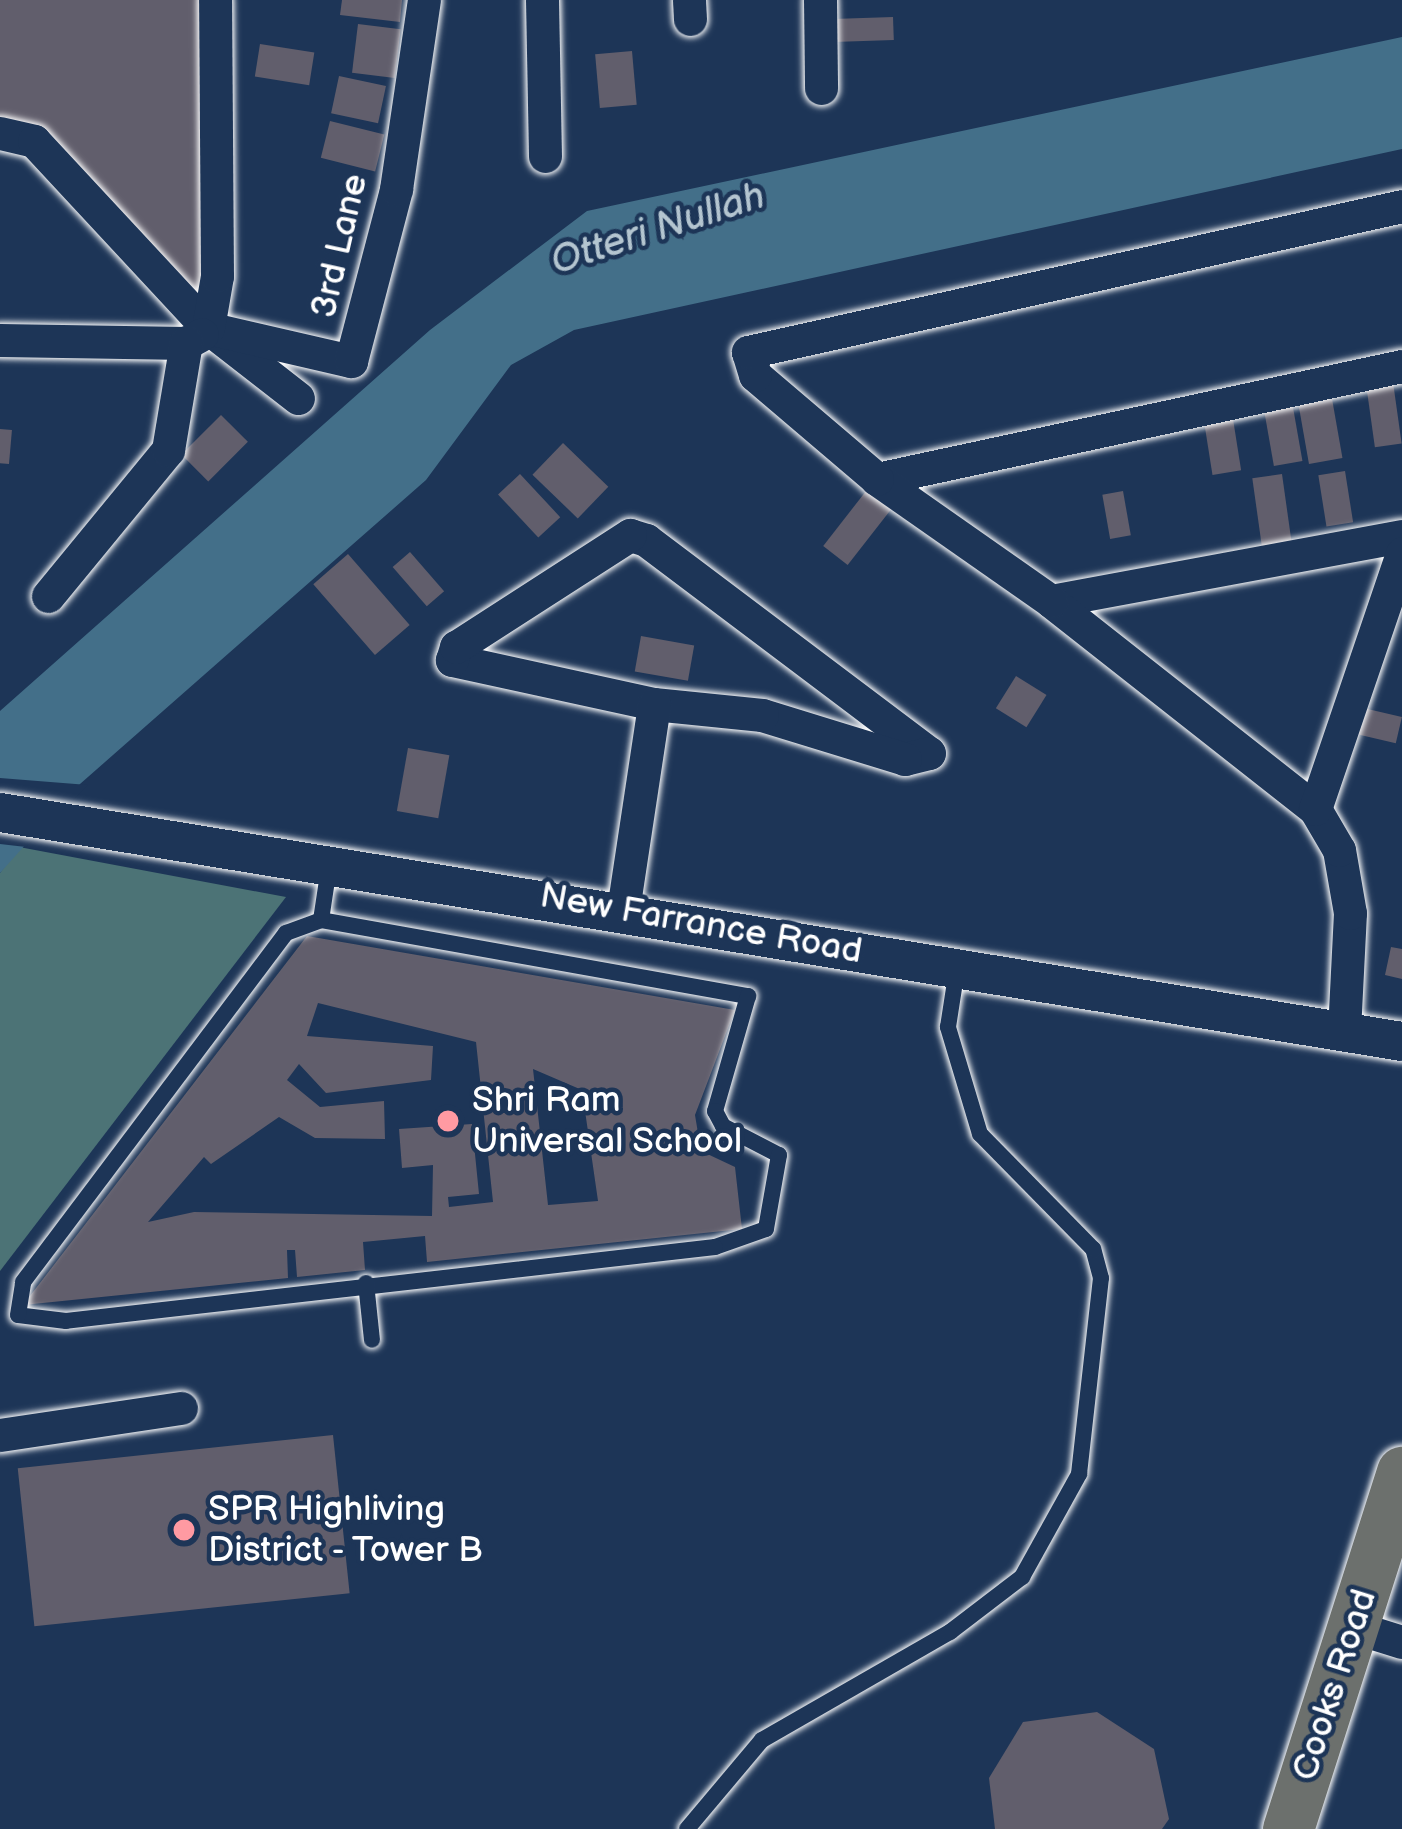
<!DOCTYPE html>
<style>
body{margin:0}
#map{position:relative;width:1402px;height:1829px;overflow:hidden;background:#1d3557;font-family:"Balsamiq Sans",sans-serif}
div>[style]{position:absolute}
.green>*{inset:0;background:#4c7376}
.water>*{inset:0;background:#436f89}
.pier>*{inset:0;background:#1d3557}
.building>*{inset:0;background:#615e6c;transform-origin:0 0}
.roads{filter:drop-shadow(0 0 3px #fff) drop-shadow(0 0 3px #fff)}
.service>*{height:16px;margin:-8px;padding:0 8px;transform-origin:8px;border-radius:8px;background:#1d3557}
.minor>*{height:33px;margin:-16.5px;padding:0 16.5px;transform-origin:16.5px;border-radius:16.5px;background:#1d3557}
.tertiary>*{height:39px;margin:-19.5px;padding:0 19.5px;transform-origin:19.5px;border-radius:19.5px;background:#1d3557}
.primary>*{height:51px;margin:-25.5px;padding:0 25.5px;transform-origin:25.5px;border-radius:25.5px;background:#6c706d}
.dots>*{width:33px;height:33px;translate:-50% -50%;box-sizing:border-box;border:6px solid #1d3557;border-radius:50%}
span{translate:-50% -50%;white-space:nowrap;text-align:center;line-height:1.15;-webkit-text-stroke:9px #1d3557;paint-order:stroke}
.street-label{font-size:36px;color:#fff}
.poi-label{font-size:36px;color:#fff}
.left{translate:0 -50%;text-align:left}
.water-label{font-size:39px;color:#b4c5d0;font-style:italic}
</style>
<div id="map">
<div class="green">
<div style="clip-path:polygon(19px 847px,286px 897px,0 1271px,0 873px)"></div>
</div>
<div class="water">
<div style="clip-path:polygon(1402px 37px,1402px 149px,574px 330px,511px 365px,426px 480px,80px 784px,0 873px,0 711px,430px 330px,587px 211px)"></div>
</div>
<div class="pier">
<div style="clip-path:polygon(0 778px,88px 785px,26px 847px,0 844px)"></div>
</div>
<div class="building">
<div style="clip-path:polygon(0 0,204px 0,204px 302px,0 121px)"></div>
<div style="clip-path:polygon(342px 0,402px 0,400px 22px,340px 15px)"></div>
<div style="left:893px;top:17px;width:23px;height:68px;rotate:88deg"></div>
<div style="left:358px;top:24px;width:43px;height:49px;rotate:7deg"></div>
<div style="left:260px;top:44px;width:55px;height:33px;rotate:9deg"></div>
<div style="left:632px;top:51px;width:54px;height:37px;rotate:85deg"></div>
<div style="left:339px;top:76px;width:48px;height:38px;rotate:12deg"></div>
<div style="left:330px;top:121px;width:56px;height:38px;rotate:14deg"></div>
<div style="left:1393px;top:382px;width:62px;height:27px;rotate:82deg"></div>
<div style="left:1331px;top:393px;width:66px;height:34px;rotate:80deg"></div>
<div style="left:1291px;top:396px;width:66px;height:29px;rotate:80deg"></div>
<div style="left:221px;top:415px;width:38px;height:56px;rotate:45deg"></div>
<div style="left:1233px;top:419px;width:52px;height:29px;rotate:81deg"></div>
<div style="left:0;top:429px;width:12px;height:34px;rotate:5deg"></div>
<div style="left:563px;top:443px;width:63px;height:44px;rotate:44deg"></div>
<div style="left:1345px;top:471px;width:52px;height:27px;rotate:81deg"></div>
<div style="left:520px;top:474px;width:59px;height:30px;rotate:47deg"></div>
<div style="left:1282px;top:474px;width:70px;height:30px;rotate:82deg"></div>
<div style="left:870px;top:486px;width:31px;height:76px;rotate:38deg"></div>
<div style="left:1123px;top:491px;width:45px;height:21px;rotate:80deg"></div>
<div style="left:410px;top:552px;width:52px;height:23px;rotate:49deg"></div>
<div style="left:348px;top:554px;width:94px;height:46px;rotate:49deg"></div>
<div style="left:641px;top:636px;width:54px;height:36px;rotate:10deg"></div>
<div style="left:1016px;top:676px;width:36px;height:38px;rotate:32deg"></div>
<div style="left:1359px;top:707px;width:44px;height:27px;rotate:13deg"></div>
<div style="left:408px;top:748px;width:42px;height:64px;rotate:10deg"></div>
<div style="clip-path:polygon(evenodd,307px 936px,735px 1010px,695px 1115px,701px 1151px,735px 1167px,742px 1229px,427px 1262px,425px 1236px,363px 1242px,365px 1270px,297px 1277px,295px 1250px,287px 1250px,288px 1278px,23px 1305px,307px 936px,318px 1003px,476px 1042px,493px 1202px,449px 1207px,448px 1197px,479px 1194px,472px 1124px,399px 1129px,402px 1168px,433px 1165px,432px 1216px,194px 1212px,148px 1222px,204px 1157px,211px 1164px,279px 1117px,315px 1138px,385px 1139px,384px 1101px,320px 1107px,287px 1080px,299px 1064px,326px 1093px,431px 1080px,433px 1046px,307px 1036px,318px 1003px,307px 936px,533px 1069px,582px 1090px,598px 1201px,548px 1205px,533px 1069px)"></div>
<div style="clip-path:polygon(1391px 947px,1402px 949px,1402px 979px,1385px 975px)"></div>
<div style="left:333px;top:1435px;width:159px;height:317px;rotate:84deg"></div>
<div style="clip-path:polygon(1097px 1712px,1154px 1749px,1169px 1819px,1162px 1829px,995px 1829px,989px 1778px,1023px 1722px)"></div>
</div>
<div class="roads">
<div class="service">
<div style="left:321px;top:920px;width:434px;rotate:10.1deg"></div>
<div style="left:748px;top:996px;width:120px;rotate:106deg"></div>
<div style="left:715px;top:1111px;width:17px;rotate:62deg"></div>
<div style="left:723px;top:1126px;width:63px;rotate:27.4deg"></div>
<div style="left:779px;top:1155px;width:75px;rotate:100deg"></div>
<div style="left:766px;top:1229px;width:54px;rotate:160.6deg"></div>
<div style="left:715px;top:1247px;width:653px;rotate:173.5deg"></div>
<div style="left:66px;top:1321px;width:48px;rotate:-172.9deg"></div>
<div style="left:18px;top:1315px;width:33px;rotate:-81deg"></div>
<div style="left:23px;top:1282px;width:437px;rotate:-53deg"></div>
<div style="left:286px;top:933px;width:37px;rotate:-20deg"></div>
<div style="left:321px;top:920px;width:54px;rotate:-81.4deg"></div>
<div style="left:366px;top:1283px;width:57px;rotate:84deg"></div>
<div style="left:687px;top:1829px;width:116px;rotate:-49.9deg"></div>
<div style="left:762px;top:1740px;width:217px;rotate:-29.9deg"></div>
<div style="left:950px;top:1632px;width:91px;rotate:-37.4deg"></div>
<div style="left:1022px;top:1577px;width:118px;rotate:-61deg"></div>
<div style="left:1079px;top:1474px;width:197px;rotate:-83.6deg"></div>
<div style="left:1101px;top:1278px;width:30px;rotate:-105deg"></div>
<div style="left:1093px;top:1249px;width:161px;rotate:-134.5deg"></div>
<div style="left:980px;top:1134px;width:112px;rotate:-106.7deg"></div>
<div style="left:948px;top:1027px;width:59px;rotate:-81.2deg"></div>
</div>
<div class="minor">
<div style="left:542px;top:0;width:156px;rotate:88.9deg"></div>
<div style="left:689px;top:0;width:19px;rotate:87deg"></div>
<div style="left:820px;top:0;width:88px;rotate:89.3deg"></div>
<div style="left:0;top:133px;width:35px;rotate:13deg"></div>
<div style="left:34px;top:141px;width:255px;rotate:47.1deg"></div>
<div style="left:208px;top:328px;width:114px;rotate:37.9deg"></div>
<div style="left:208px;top:328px;width:147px;rotate:13deg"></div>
<div style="left:351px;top:361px;width:178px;rotate:-75.3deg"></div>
<div style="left:396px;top:189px;width:191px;rotate:-81.6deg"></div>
<div style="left:208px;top:328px;width:53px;rotate:-80.2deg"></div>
<div style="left:217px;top:276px;width:276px;rotate:-90.4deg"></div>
<div style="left:0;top:340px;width:186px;rotate:0.9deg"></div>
<div style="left:186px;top:343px;width:18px;rotate:-29deg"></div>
<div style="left:877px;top:479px;width:537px;rotate:-12.15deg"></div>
<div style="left:630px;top:535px;width:17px;rotate:17deg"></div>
<div style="left:646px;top:540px;width:354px;rotate:37deg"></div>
<div style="left:929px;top:753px;width:25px;rotate:166deg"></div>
<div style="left:905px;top:759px;width:150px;rotate:-162.9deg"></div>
<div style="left:762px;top:715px;width:109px;rotate:-174.2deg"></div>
<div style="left:654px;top:704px;width:207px;rotate:-167.7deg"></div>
<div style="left:452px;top:660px;width:14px;rotate:-73deg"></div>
<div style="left:456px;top:647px;width:207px;rotate:-32.8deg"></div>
<div style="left:48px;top:596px;width:189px;rotate:-50.6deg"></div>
<div style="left:168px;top:450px;width:109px;rotate:-80.5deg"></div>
<div style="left:1051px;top:601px;width:357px;rotate:-10.5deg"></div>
<div style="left:1315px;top:809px;width:336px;rotate:-141.8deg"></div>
<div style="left:1051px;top:601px;width:213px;rotate:-145deg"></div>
<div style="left:877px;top:479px;width:160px;rotate:-139.6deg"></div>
<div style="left:755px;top:375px;width:24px;rotate:-107deg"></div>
<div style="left:748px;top:352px;width:670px;rotate:-12.58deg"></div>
<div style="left:623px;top:910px;width:208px;rotate:-81.4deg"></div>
<div style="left:1344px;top:1031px;width:118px;rotate:-87.1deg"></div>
<div style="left:1350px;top:913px;width:64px;rotate:-99.9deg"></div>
<div style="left:1339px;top:850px;width:48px;rotate:-120.3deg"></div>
<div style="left:1315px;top:809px;width:270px;rotate:-71.2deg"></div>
<div style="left:0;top:1435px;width:183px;rotate:-8.5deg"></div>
<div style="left:1354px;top:1627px;width:50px;rotate:17.4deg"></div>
</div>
<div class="tertiary">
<div style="left:0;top:812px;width:1421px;rotate:9.28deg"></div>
</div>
<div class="primary">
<div style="left:1288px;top:1829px;width:375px;rotate:-72.3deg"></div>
</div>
</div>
<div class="dots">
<div style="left:448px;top:1121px;background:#ff9aa2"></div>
<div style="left:184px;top:1530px;background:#ff9aa2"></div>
</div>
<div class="street-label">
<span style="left:340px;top:246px;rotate:-77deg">3rd Lane</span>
<span style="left:701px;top:924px;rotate:10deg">New Farrance Road</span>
<span style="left:1335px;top:1685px;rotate:-72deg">Cooks Road</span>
</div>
<div class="poi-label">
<span class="left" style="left:472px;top:1121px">Shri Ram<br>Universal School</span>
<span class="left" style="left:208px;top:1530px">SPR Highliving<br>District - Tower B</span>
</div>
<div class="water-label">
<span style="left:658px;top:230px;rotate:-18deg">Otteri Nullah</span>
</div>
</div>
